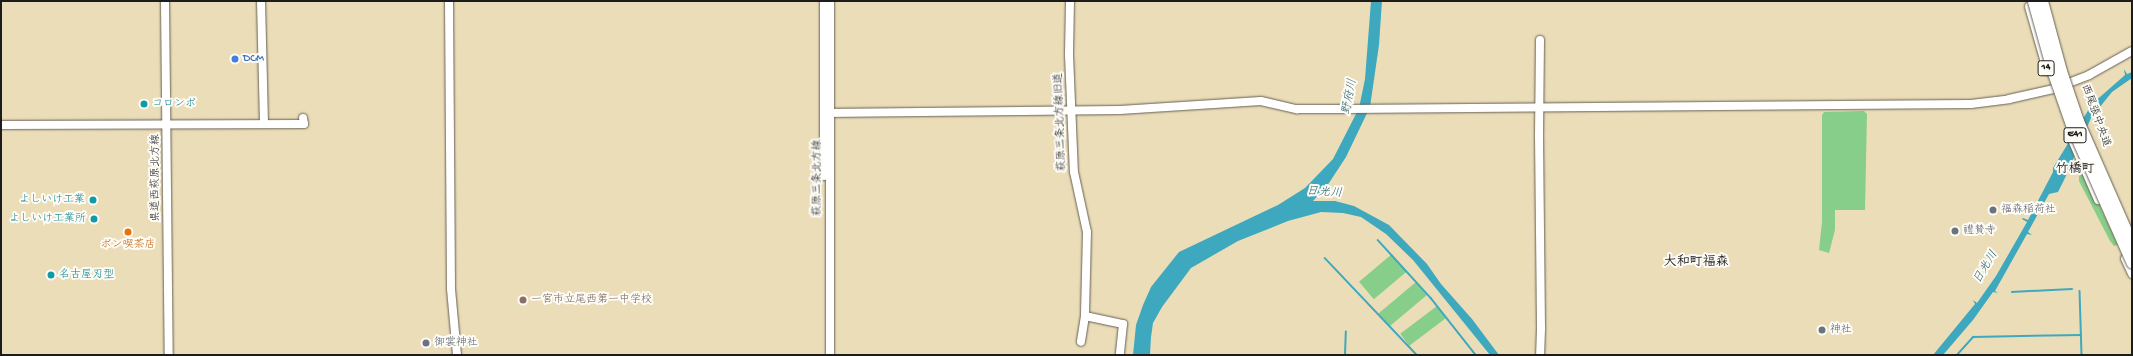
<!DOCTYPE html>
<meta charset="utf-8">
<style>
body{margin:0}
#map{position:relative;width:2133px;height:356px;overflow:hidden;background:#ecddb9;font-family:"Gochi Hand","Klee One",sans-serif}
div>[style]{position:absolute}
.green>*{inset:0;background:#86ce8a;transform-origin:0 0}
.water>*{inset:0;background:#3ea9be}
.stream>*{height:1.5px;margin:-0.75px;padding:0 0.75px;transform-origin:0.75px;border-radius:0.75px;background:#3ea9be}
.roads{filter:drop-shadow(0 0 1px #656053) drop-shadow(0 0 1px #656053)}
.secondary>*{height:8px;margin:-4px;padding:0 4px;transform-origin:4px;border-radius:4px;background:#fff}
.primary>*{height:9px;margin:-4.5px;padding:0 4.5px;transform-origin:4.5px;border-radius:4.5px;background:#fff}
.bridges{filter:drop-shadow(0 0 1px #656053) drop-shadow(0 0 1px #656053)}
.highway-bridge>*{height:11px;margin:-5.5px;padding:0 5.5px;transform-origin:5.5px;border-radius:5.5px;background:#fff}
.dots>*{width:11px;height:11px;translate:-50% -50%;box-sizing:border-box;border:2px solid #fdfcf7;border-radius:50%}
span{translate:-50% -50%;white-space:nowrap;text-align:center;line-height:1.15;-webkit-text-stroke:4px #fdfcf7;paint-order:stroke}
.shield-label span{padding:1px 3px;background:#fdfcf7;border:1px solid;border-radius:3px;-webkit-text-stroke-width:0}
.shield-label{font-size:10px;color:#1c1c1c;font-weight:700}
.shop-label{font-size:11px;color:#366cbe}
.left{translate:0 -50%;text-align:left}
.culture-label{font-size:11px;color:#0d838f}
.right{translate:-100% -50%;text-align:right}
.street-label{font-size:11px;color:#1c1c1c}
.worship-label{font-size:11px;color:#5b616d}
.food-label{font-size:11px;color:#c56008}
.education-label{font-size:11px;color:#785e54}
.water-label{font-size:12px;color:#2d626d;font-style:italic}
.quarter-label{font-size:13px;color:#1c1c1c;font-weight:700}
.frame{position:absolute;inset:0;border:2px solid #1c1c1c;pointer-events:none}
</style>
<div id="map">
<div class="green">
<div style="clip-path:polygon(1864px 111px,1867px 114px,1865px 210px,1835px 210px,1835px 230px,1829px 253px,1819px 250px,1822px 222px,1822px 115px,1824px 112px)"></div>
<div style="clip-path:polygon(2084px 172px,2118px 245px,2114px 246px,2110px 241px,2079px 181px,2079px 176px)"></div>
<div style="left:1392px;top:254px;width:23px;height:43px;rotate:50deg"></div>
<div style="left:1416px;top:282px;width:17px;height:49px;rotate:50deg"></div>
<div style="left:1437px;top:306px;width:15px;height:46px;rotate:53deg"></div>
</div>
<div class="water">
<div style="clip-path:polygon(1371px 1px,1382px 1px,1379px 45px,1370px 107px,1346px 157px,1329px 183px,1313px 201px,1335px 201px,1354px 206px,1389px 225px,1427px 264px,1441px 284px,1472px 319px,1499px 355px,1490px 355px,1413px 260px,1386px 234px,1361px 217px,1343px 213px,1321px 212px,1288px 221px,1238px 241px,1191px 268px,1162px 307px,1153px 323px,1151px 337px,1150px 355px,1133px 355px,1136px 325px,1143px 305px,1151px 287px,1179px 252px,1278px 205px,1305px 188px,1333px 159px,1359px 108px,1365px 79px)"></div>
<div style="clip-path:polygon(2124px 69px,2127px 74px,2132px 72px,2132px 78px,2112px 92px,2091px 118px,2065px 178px,2058px 192px,2049px 194px,2028px 232px,2032px 235px,2027px 234px,1995px 291px,1998px 293px,1993px 292px,1973px 320px,1943px 355px,1933px 355px,1975px 304px,1973px 300px,1977px 303px,1996px 276px,2027px 222px,2022px 219px,2023px 218px,2028px 220px,2053px 172px,2053px 168px,2092px 104px,2125px 75px)"></div>
</div>
<div class="stream">
<div style="left:1378px;top:240px;width:79px;rotate:47.6deg"></div>
<div style="left:1431px;top:298px;width:73px;rotate:51.7deg"></div>
<div style="left:1325px;top:258px;width:134px;rotate:46.5deg"></div>
<div style="left:2080px;top:291px;width:64px;rotate:88.2deg"></div>
<div style="left:2012px;top:292px;width:60px;rotate:-2.9deg"></div>
<div style="left:1345px;top:355px;width:23px;rotate:-88deg"></div>
<div style="left:1957px;top:355px;width:24px;rotate:-48deg"></div>
<div style="left:1973px;top:337px;width:108px;rotate:-1.1deg"></div>
</div>
<div class="roads">
<div class="secondary">
<div style="left:165px;top:1px;width:354px;rotate:89.4deg"></div>
<div style="left:261px;top:1px;width:123px;rotate:88.6deg"></div>
<div style="left:449px;top:1px;width:288px;rotate:89.6deg"></div>
<div style="left:451px;top:289px;width:66px;rotate:84.8deg"></div>
<div style="left:830px;top:1px;width:354px;rotate:90deg"></div>
<div style="left:1070px;top:1px;width:54px;rotate:91.1deg"></div>
<div style="left:1069px;top:55px;width:117px;rotate:87.6deg"></div>
<div style="left:1074px;top:172px;width:61px;rotate:77.8deg"></div>
<div style="left:1087px;top:232px;width:84px;rotate:91.4deg"></div>
<div style="left:1085px;top:316px;width:26px;rotate:99deg"></div>
<div style="left:1540px;top:40px;width:96px;rotate:90.6deg"></div>
<div style="left:1539px;top:136px;width:193px;rotate:89.4deg"></div>
<div style="left:1541px;top:329px;width:26px;rotate:92deg"></div>
<div style="left:824px;top:113px;width:296px;rotate:-0.6deg"></div>
<div style="left:1120px;top:110px;width:141px;rotate:-3.7deg"></div>
<div style="left:1261px;top:101px;width:37px;rotate:13deg"></div>
<div style="left:1297px;top:109px;width:52px"></div>
<div style="left:1349px;top:109px;width:622px;rotate:-0.46deg"></div>
<div style="left:1971px;top:104px;width:38px;rotate:-7deg"></div>
<div style="left:2009px;top:99px;width:45px;rotate:-12.8deg"></div>
<div style="left:2053px;top:89px;width:39px;rotate:-21deg"></div>
<div style="left:2089px;top:75px;width:49px;rotate:-29.2deg"></div>
<div style="left:1px;top:125px;width:303px;rotate:-0.2deg"></div>
<div style="left:304px;top:124px;width:6px;rotate:-99deg"></div>
<div style="left:824px;top:176px;width:175px;rotate:-90deg"></div>
<div style="left:1085px;top:316px;width:39px;rotate:12deg"></div>
<div style="left:1123px;top:324px;width:31px;rotate:96deg"></div>
</div>
<div class="primary">
<div style="left:2029px;top:6px;width:66px;rotate:74.1deg"></div>
<div style="left:2071px;top:137px;width:68px;rotate:66.5deg"></div>
<div style="left:2125px;top:258px;width:17px;rotate:65deg"></div>
</div>
</div>
<div class="bridges">
<div class="highway-bridge">
<div style="left:2033px;top:1px;width:75px;rotate:74.5deg"></div>
<div style="left:2053px;top:73px;width:60px;rotate:70.7deg"></div>
<div style="left:2073px;top:130px;width:145px;rotate:66.1deg"></div>
<div style="left:2042px;top:1px;width:73px;rotate:74.8deg"></div>
<div style="left:2061px;top:71px;width:53px;rotate:71.2deg"></div>
<div style="left:2078px;top:121px;width:134px;rotate:66.3deg"></div>
</div>
</div>
<div class="dots">
<div style="left:235px;top:59px;background:#3f7fe0"></div>
<div style="left:144px;top:104px;background:#0f9aa8"></div>
<div style="left:93px;top:200px;background:#0f9aa8"></div>
<div style="left:1993px;top:210px;background:#6b7280"></div>
<div style="left:94px;top:219px;background:#0f9aa8"></div>
<div style="left:1955px;top:231px;background:#6b7280"></div>
<div style="left:128px;top:232px;background:#e8710a"></div>
<div style="left:51px;top:275px;background:#0f9aa8"></div>
<div style="left:523px;top:300px;background:#8d6e63"></div>
<div style="left:1822px;top:330px;background:#6b7280"></div>
<div style="left:426px;top:343px;background:#6b7280"></div>
</div>
<div class="shield-label">
<span style="left:2046px;top:68px">14</span>
<span style="left:2075px;top:135px">E41</span>
</div>
<div class="shop-label">
<span class="left" style="left:243px;top:59px">DCM</span>
</div>
<div class="culture-label">
<span class="left" style="left:152px;top:104px">コロンボ</span>
<span class="right" style="left:85px;top:200px">よしいけ工業</span>
<span class="right" style="left:86px;top:219px">よしいけ工業所</span>
<span class="left" style="left:59px;top:275px">名古屋刃型</span>
</div>
<div class="street-label">
<span style="left:2095px;top:116px;rotate:70deg">西尾張中央道</span>
<span style="left:1061px;top:122px;rotate:-92deg">萩原三条北方線旧道</span>
<span style="left:156px;top:178px;rotate:-90deg">県道西萩原北方線</span>
<span style="left:818px;top:178px;rotate:-90deg">萩原三条北方線</span>
</div>
<div class="worship-label">
<span class="left" style="left:2001px;top:210px">福森稲荷社</span>
<span class="left" style="left:1963px;top:231px">禮賛寺</span>
<span class="left" style="left:1830px;top:330px">神社</span>
<span class="left" style="left:434px;top:343px">御裳神社</span>
</div>
<div class="food-label">
<span style="left:128px;top:245px">ボン喫茶店</span>
</div>
<div class="education-label">
<span class="left" style="left:531px;top:300px">一宮市立尾西第一中学校</span>
</div>
<div class="water-label">
<span style="left:1351px;top:97px;rotate:-79deg">野府川</span>
<span style="left:1324px;top:194px;rotate:4deg">日光川</span>
<span style="left:1987px;top:268px;rotate:-59deg">日光川</span>
</div>
<div class="quarter-label">
<span style="left:2075px;top:170px">竹橋町</span>
<span style="left:1696px;top:263px">大和町福森</span>
</div>
<div class="frame"></div>
</div>
